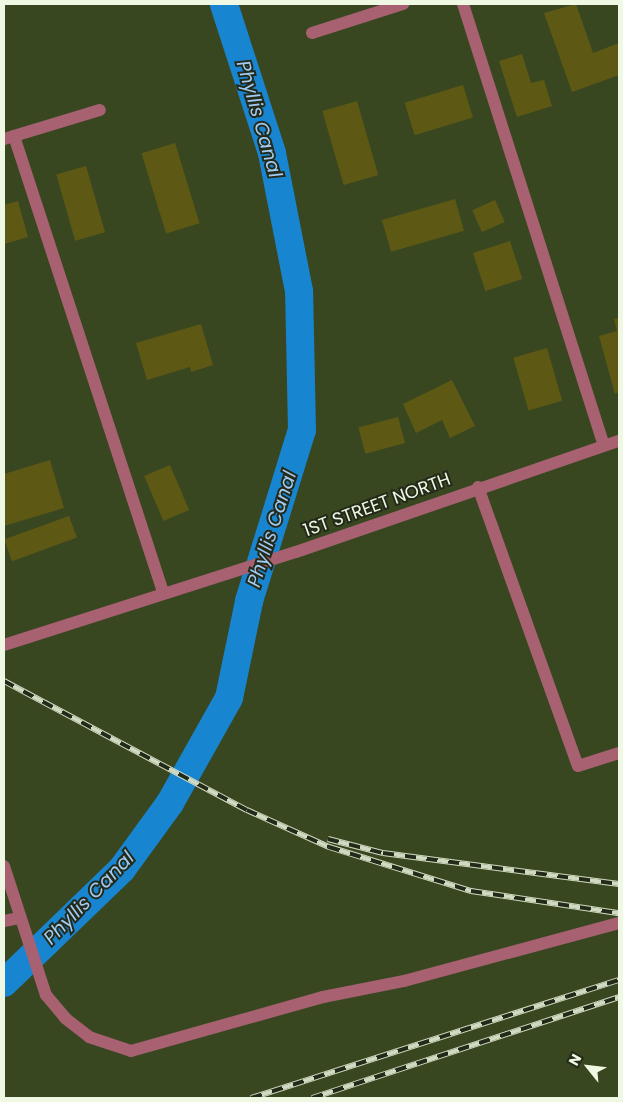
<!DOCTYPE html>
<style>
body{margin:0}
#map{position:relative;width:623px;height:1102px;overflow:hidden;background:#394721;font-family:Poppins,sans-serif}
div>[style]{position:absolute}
.canal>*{height:28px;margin:-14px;padding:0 14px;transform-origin:14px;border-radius:14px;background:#1885d0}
.building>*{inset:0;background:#5d5914;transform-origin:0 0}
.service>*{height:12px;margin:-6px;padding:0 6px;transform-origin:6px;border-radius:6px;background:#a76171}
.minor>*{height:12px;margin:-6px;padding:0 6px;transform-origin:6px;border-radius:6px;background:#a76171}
.rail>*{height:5.5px;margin-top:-2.75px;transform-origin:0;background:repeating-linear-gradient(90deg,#242a1a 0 11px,#cfdac1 0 22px);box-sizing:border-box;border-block:1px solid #cfdac1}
span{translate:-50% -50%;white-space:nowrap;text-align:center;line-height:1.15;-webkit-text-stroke:4px #242a1a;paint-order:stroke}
.street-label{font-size:18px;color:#eef8e2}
.water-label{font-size:19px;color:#a1cbf1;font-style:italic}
.frame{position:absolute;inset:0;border:5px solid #eef8e2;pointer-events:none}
.north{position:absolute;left:563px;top:1042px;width:50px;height:50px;-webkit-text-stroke:4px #242a1a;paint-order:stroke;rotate:299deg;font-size:14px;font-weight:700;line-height:20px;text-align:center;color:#eef8e2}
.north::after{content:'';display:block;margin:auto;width:18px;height:22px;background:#eef8e2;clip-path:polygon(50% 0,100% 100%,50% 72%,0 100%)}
</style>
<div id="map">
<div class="canal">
<div style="left:4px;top:983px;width:164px;rotate:-44deg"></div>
<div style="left:122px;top:869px;width:82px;rotate:-54deg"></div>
<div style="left:170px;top:803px;width:120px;rotate:-60.7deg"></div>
<div style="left:229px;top:698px;width:99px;rotate:-78.3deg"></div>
<div style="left:249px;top:601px;width:179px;rotate:-72.8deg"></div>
<div style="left:302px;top:430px;width:139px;rotate:-91.2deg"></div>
<div style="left:299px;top:291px;width:141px;rotate:-101.1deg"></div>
<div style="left:272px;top:153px;width:157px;rotate:-107.9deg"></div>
</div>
<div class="building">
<div style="clip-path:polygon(576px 4px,593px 53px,619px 43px,619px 75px,572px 92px,544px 13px)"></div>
<div style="clip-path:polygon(522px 54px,531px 83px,544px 80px,552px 106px,517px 117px,499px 61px)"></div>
<div style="left:463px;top:85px;width:34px;height:61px;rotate:73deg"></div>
<div style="left:357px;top:101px;width:77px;height:36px;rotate:74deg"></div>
<div style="left:175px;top:143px;width:84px;height:35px;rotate:73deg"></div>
<div style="left:86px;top:166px;width:69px;height:31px;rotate:74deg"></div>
<div style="left:455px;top:199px;width:33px;height:76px;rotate:74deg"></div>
<div style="left:495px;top:200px;width:24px;height:25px;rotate:66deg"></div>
<div style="clip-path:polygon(18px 201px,28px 237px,4px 244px,4px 205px)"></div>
<div style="left:510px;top:241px;width:40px;height:39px;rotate:72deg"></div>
<div style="clip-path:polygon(619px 318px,619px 392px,615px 394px,599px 336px,617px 331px,614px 319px)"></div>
<div style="clip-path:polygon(201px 324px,213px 365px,191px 372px,190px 367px,147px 380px,136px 343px)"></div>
<div style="left:547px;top:348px;width:55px;height:35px;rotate:74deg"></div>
<div style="clip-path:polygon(452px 380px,475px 426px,450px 438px,442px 420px,416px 433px,403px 404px)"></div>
<div style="left:398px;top:417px;width:27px;height:41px;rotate:75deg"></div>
<div style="clip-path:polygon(50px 460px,64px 508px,4px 526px,4px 474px)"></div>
<div style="left:170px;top:465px;width:49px;height:28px;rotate:67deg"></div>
<div style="left:69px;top:516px;width:23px;height:69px;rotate:70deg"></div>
</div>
<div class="service">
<div style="left:463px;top:4px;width:463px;rotate:72.3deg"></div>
<div style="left:14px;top:136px;width:480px;rotate:71.9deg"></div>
<div style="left:478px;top:487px;width:296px;rotate:70.3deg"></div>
<div style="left:578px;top:766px;width:43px;rotate:-17.6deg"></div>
<div style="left:4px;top:866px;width:136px;rotate:72deg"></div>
<div style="left:46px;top:995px;width:30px;rotate:50deg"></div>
<div style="left:65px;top:1018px;width:31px;rotate:38deg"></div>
<div style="left:89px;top:1037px;width:44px;rotate:18.4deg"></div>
<div style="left:131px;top:1051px;width:199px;rotate:-15.7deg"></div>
<div style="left:323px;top:997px;width:83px;rotate:-11.2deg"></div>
<div style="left:404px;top:981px;width:223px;rotate:-15.1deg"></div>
<div style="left:4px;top:921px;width:15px;rotate:-11deg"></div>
</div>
<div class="minor">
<div style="left:312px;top:33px;width:96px;rotate:-17.7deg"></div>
<div style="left:4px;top:139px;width:100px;rotate:-16.8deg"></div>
<div style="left:4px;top:645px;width:306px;rotate:-17.7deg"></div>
<div style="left:296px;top:552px;width:342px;rotate:-19deg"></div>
</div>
<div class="rail">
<div style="left:4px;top:681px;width:275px;rotate:28deg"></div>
<div style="left:247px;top:810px;width:90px;rotate:24.3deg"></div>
<div style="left:329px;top:847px;width:149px;rotate:17.2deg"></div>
<div style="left:471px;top:891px;width:150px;rotate:8.5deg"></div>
<div style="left:328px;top:839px;width:57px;rotate:14.3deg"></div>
<div style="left:383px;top:853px;width:238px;rotate:7.5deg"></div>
<div style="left:251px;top:1098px;width:386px;rotate:-17.8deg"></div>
<div style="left:312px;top:1098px;width:323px;rotate:-18.2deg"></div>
</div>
<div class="street-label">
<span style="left:377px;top:505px;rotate:-20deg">1ST STREET NORTH</span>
</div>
<div class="water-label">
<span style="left:259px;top:119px;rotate:74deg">Phyllis Canal</span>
<span style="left:272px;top:529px;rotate:-72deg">Phyllis Canal</span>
<span style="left:89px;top:898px;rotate:-46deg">Phyllis Canal</span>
</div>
<div class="frame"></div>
<div class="north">N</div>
</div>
